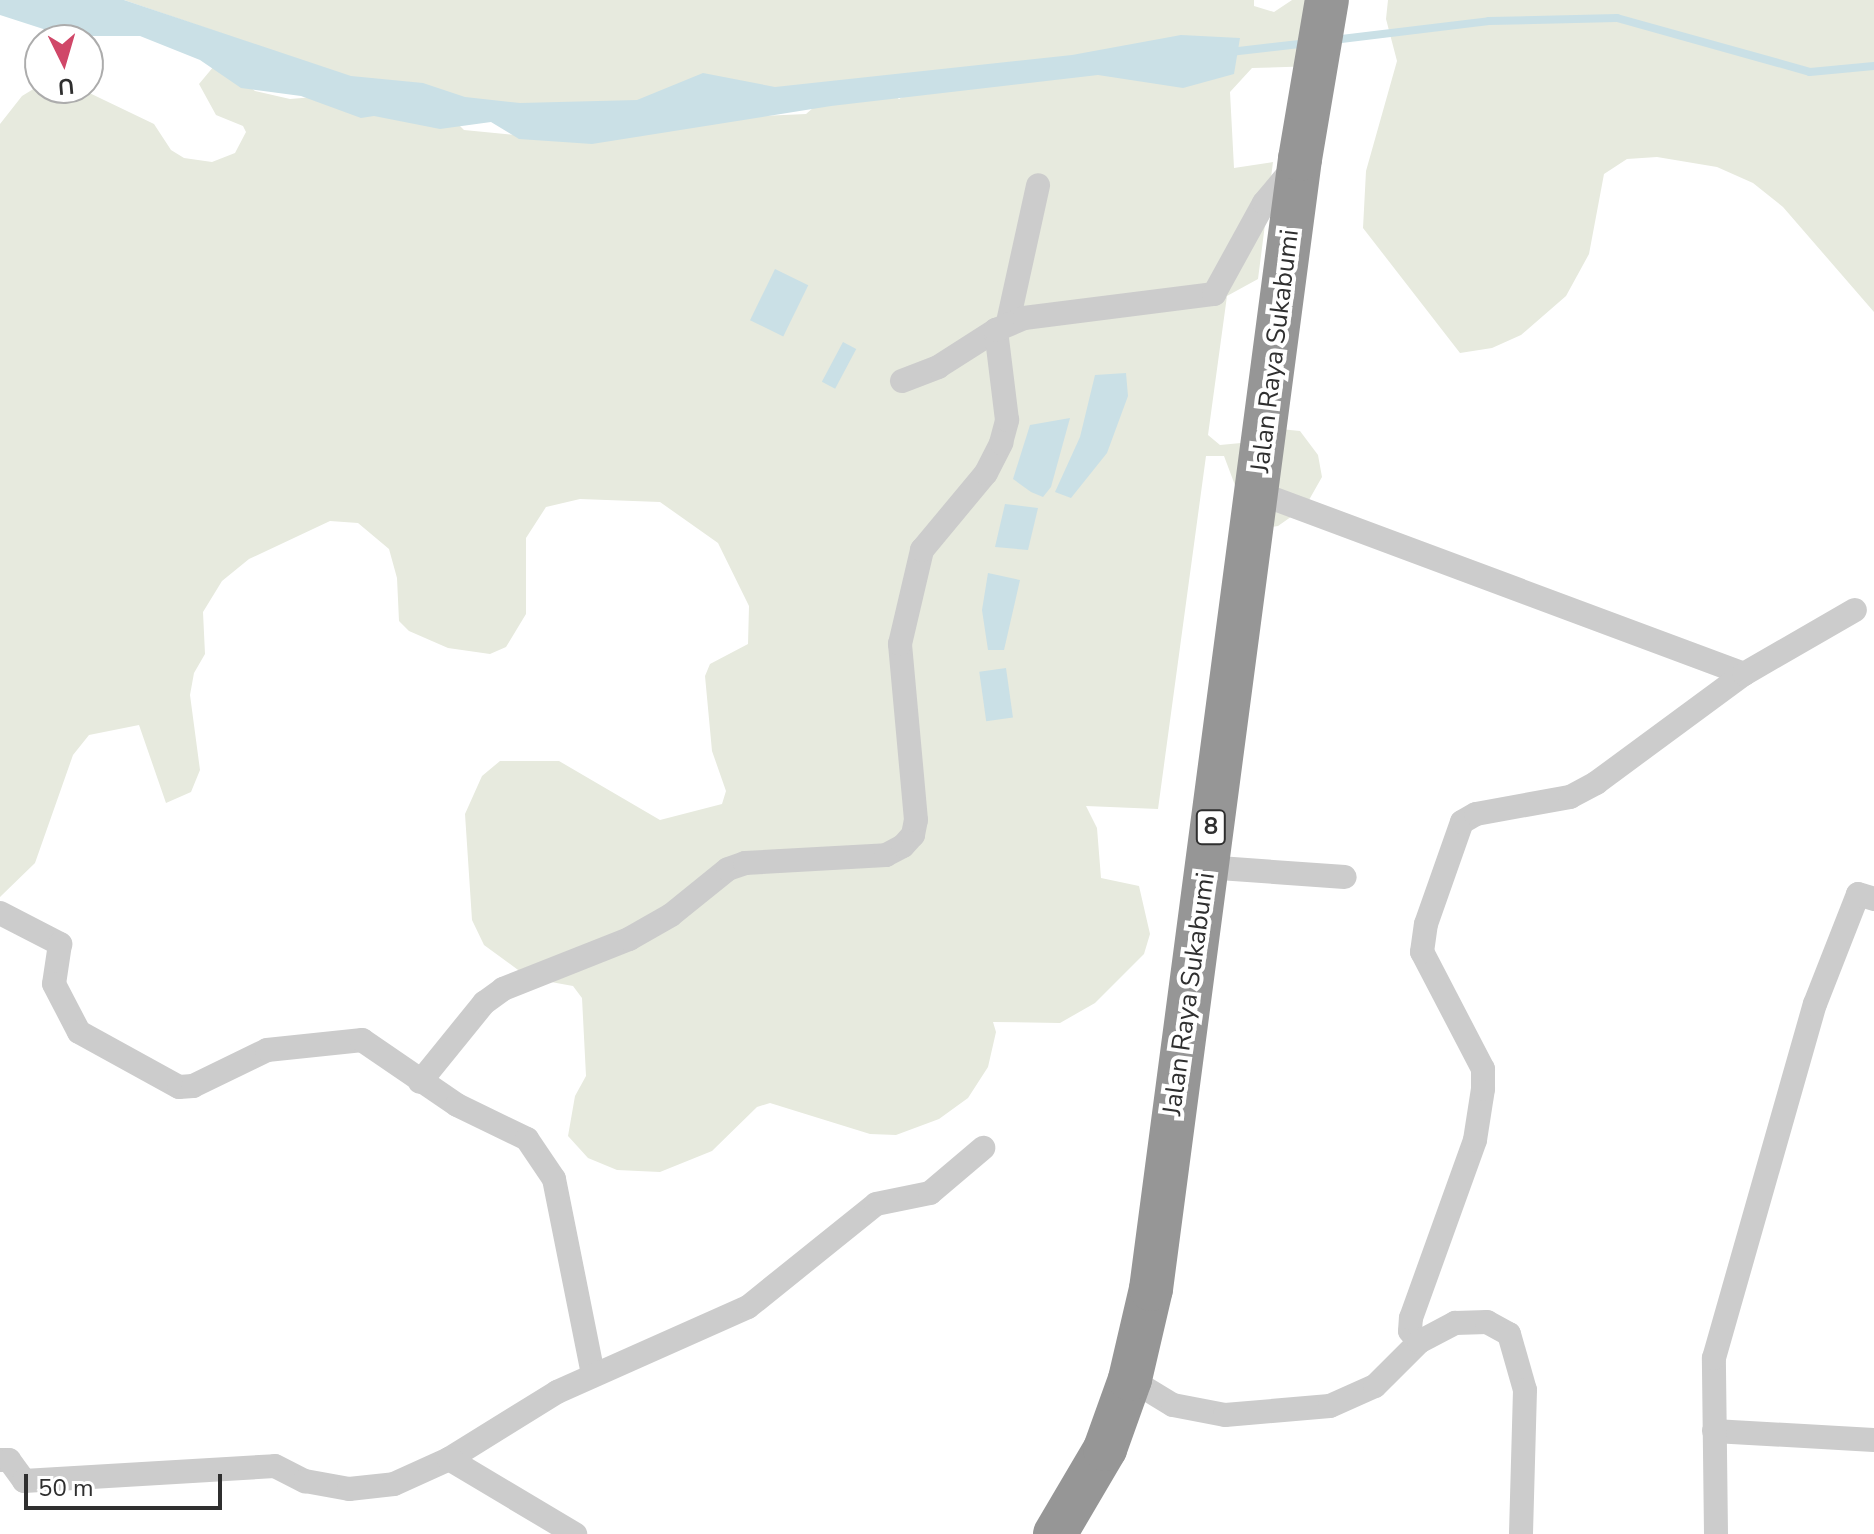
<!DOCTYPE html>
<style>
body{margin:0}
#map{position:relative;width:1874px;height:1534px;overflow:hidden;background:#fff;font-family:"Nunito Sans",sans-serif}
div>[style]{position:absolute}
.green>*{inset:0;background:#e7eade}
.water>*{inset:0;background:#cae0e6;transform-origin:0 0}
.stream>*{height:8px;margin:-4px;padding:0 4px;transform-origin:4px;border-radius:4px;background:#cae0e6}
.street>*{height:24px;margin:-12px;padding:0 12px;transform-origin:12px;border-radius:12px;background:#ccc}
.highway>*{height:44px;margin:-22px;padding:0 22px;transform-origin:22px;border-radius:22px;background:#969696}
span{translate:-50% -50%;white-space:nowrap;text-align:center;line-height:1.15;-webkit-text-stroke:8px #fff;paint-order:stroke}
.shield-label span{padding:2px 6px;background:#fff;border:2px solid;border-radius:6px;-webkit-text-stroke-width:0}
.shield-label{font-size:24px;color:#2f2f2f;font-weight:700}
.street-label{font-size:26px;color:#2f2f2f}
.north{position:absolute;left:24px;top:24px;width:80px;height:80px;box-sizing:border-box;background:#fff;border:2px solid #acacac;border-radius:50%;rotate:175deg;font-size:22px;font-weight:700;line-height:32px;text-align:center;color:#2f2f2f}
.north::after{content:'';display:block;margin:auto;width:28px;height:36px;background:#d04768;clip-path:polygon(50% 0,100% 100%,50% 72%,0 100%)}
.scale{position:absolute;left:24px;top:1474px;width:198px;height:36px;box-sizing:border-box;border:4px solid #2f2f2f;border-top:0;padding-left:10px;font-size:24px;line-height:28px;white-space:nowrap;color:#2f2f2f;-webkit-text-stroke:6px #fff;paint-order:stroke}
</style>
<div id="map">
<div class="green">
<div style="clip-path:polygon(124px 0,1254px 0,1254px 6px,1274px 12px,1292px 0,1338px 0,1340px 15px,1317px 66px,1252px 68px,1230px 92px,1234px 168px,1273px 162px,1258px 279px,1227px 296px,1208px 435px,1220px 445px,1241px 443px,1245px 419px,1252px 413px,1270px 428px,1300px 431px,1318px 455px,1322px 477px,1305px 507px,1278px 526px,1259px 529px,1245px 512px,1224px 456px,1206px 456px,1158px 809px,1086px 806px,1097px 828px,1101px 878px,1139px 886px,1150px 934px,1144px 954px,1095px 1003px,1060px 1023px,993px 1022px,996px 1032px,988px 1067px,968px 1098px,939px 1119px,896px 1135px,870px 1134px,770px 1103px,757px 1107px,712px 1151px,660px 1172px,617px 1170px,588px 1158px,568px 1136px,575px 1096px,586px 1076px,582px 998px,573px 986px,529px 978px,484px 945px,472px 920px,465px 814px,482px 776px,500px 761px,559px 761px,660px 820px,722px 804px,726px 791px,712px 751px,705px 676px,710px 664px,748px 644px,749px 606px,718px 543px,660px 502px,580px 499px,546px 507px,526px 538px,526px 614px,506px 647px,490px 654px,448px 648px,409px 631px,399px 621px,397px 578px,389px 549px,358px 523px,330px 521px,249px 559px,222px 581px,203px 612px,205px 654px,194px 673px,190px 695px,200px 770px,191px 792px,166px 803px,139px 725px,89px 735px,73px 755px,35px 863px,0 897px,0 124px,22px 96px,40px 85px,79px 88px,154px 124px,171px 150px,184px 158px,212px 162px,235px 153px,246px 132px,243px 126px,216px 115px,199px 84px,214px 66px,224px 66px,255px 91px,290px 99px,338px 95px,369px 113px,390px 111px,408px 119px,454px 120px,464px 130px,565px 140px,585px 130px,594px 138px,620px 128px,690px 119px,806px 114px,827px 96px,886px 89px,899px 99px,904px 96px,890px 77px,775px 89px,703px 74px,637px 103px,520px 105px,464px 98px,423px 85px,351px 78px)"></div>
<div style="clip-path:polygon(1388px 0,1874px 0,1874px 312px,1783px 207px,1753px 183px,1717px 167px,1657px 157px,1627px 159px,1604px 174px,1589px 254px,1566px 296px,1521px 335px,1492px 348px,1460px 353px,1363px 228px,1366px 171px,1397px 61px,1386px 19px)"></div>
</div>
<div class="water">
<div style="clip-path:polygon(0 0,124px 0,351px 76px,423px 83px,465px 97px,520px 103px,637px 100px,703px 73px,775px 87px,1072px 55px,1181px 35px,1240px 38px,1234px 74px,1183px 88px,1098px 75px,831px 106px,592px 144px,519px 139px,491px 122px,440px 129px,374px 116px,361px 118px,301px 96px,241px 88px,200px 60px,140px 36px,65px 36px,0 15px)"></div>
<div style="left:775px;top:269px;width:37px;height:57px;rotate:26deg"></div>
<div style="left:843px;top:342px;width:15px;height:45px;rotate:28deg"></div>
<div style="clip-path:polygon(1126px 373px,1128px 396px,1107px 453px,1071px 498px,1055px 492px,1080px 437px,1095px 375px)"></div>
<div style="clip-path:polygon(1070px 418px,1051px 487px,1043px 497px,1031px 492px,1013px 479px,1030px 425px)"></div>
<div style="clip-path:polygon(1005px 504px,1038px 508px,1028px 550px,995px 547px)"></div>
<div style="clip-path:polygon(988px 573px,1020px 580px,1004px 650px,988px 650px,982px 610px)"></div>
<div style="left:1006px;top:668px;width:50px;height:27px;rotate:82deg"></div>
</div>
<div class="stream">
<div style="left:1333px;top:40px;width:157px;rotate:-6.9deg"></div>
<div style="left:1489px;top:21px;width:128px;rotate:-1.3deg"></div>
<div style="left:1617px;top:18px;width:200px;rotate:15.6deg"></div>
<div style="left:1810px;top:72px;width:64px;rotate:-5.4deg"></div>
<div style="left:1230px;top:52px;width:79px;rotate:-6.6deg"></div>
</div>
<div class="street">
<div style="left:1008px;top:322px;width:140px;rotate:-77.6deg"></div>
<div style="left:902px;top:381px;width:39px;rotate:-21deg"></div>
<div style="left:938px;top:367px;width:69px;rotate:-32.5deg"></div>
<div style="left:1256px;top:492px;width:521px;rotate:20.45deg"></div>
<div style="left:1205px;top:867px;width:140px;rotate:4.1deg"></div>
<div style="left:0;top:913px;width:68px;rotate:27.3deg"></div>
<div style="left:60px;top:944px;width:40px;rotate:98.5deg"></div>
<div style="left:54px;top:984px;width:54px;rotate:62.5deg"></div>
<div style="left:79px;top:1032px;width:114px;rotate:28.8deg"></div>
<div style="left:179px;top:1087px;width:14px;rotate:-4deg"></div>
<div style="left:193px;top:1086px;width:82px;rotate:-25.9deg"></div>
<div style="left:267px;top:1050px;width:96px;rotate:-6deg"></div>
<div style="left:362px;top:1040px;width:115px;rotate:34.4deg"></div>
<div style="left:457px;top:1105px;width:78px;rotate:25.9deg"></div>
<div style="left:527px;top:1139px;width:48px;rotate:56deg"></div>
<div style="left:554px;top:1179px;width:200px;rotate:78.7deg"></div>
<div style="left:420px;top:1082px;width:102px;rotate:-51deg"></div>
<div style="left:484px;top:1003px;width:24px;rotate:-36deg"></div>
<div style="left:503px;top:989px;width:136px;rotate:-21.6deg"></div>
<div style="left:629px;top:939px;width:48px;rotate:-29.7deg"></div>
<div style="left:671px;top:915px;width:73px;rotate:-38.9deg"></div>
<div style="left:728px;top:869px;width:18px;rotate:-19deg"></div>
<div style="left:745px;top:863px;width:141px;rotate:-3.2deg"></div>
<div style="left:886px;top:855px;width:19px;rotate:-28deg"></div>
<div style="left:903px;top:846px;width:15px;rotate:-48deg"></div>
<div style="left:913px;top:835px;width:15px;rotate:-79deg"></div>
<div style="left:916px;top:820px;width:177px;rotate:-95.2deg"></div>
<div style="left:900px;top:644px;width:97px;rotate:-76.8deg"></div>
<div style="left:922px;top:550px;width:100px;rotate:-50.3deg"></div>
<div style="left:986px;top:473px;width:34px;rotate:-63deg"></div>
<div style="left:1001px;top:443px;width:24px;rotate:-75deg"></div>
<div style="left:1007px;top:420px;width:91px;rotate:-97deg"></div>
<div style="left:996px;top:330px;width:30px;rotate:-23deg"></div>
<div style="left:1024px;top:318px;width:192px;rotate:-7.2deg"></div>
<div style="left:1214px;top:294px;width:104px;rotate:-61.2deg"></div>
<div style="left:1264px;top:203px;width:47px;rotate:-50.2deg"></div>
<div style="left:1419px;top:1342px;width:14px;rotate:-129deg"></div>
<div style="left:1410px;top:1331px;width:13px;rotate:-86deg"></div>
<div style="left:1411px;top:1318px;width:189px;rotate:-70.2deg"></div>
<div style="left:1475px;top:1140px;width:52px;rotate:-81.1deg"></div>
<div style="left:1483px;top:1089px;width:20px;rotate:-90deg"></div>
<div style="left:1483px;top:1069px;width:132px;rotate:-117.5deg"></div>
<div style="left:1422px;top:952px;width:28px;rotate:-82deg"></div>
<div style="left:1426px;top:924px;width:108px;rotate:-70.6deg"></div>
<div style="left:1462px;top:822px;width:16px;rotate:-30deg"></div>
<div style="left:1476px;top:814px;width:96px;rotate:-10.3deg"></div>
<div style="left:1570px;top:797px;width:30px;rotate:-28deg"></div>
<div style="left:1596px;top:783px;width:184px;rotate:-36.4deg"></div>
<div style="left:1744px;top:674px;width:128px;rotate:-30deg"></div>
<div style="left:1130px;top:1379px;width:50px;rotate:31.2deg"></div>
<div style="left:1173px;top:1405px;width:53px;rotate:10.9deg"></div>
<div style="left:1225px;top:1415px;width:105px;rotate:-4.9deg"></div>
<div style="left:1330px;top:1406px;width:49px;rotate:-24deg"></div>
<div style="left:1375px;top:1386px;width:62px;rotate:-45deg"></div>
<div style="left:1419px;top:1342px;width:41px;rotate:-27.8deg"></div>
<div style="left:1455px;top:1323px;width:32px;rotate:-2deg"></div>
<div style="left:1487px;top:1322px;width:25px;rotate:29deg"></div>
<div style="left:1509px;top:1334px;width:58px;rotate:74.1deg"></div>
<div style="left:1525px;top:1390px;width:144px;rotate:91.6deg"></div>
<div style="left:1714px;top:1431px;width:160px;rotate:3.2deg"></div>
<div style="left:449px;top:1459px;width:127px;rotate:-31.8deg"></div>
<div style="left:557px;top:1392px;width:209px;rotate:-24deg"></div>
<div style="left:748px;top:1307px;width:164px;rotate:-38.8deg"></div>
<div style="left:876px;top:1204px;width:55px;rotate:-11.5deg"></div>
<div style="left:930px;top:1193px;width:70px;rotate:-40.3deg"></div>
<div style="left:0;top:1460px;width:9px"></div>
<div style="left:9px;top:1460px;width:26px;rotate:54deg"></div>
<div style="left:24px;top:1481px;width:251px;rotate:-3.4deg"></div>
<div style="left:275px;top:1466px;width:34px;rotate:27deg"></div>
<div style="left:305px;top:1481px;width:45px;rotate:10.3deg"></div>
<div style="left:349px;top:1489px;width:45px;rotate:-6.3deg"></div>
<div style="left:394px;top:1484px;width:60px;rotate:-24.4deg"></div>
<div style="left:449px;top:1459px;width:147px;rotate:30.8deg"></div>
<div style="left:1716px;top:1534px;width:176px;rotate:-90.7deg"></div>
<div style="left:1714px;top:1358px;width:368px;rotate:-74.1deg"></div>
<div style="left:1815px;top:1004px;width:118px;rotate:-68.6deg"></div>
<div style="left:1858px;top:894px;width:17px;rotate:17deg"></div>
</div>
<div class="highway">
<div style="left:1055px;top:1534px;width:99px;rotate:-59.5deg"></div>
<div style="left:1105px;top:1449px;width:74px;rotate:-70.3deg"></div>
<div style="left:1130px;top:1379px;width:92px;rotate:-76.9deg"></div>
<div style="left:1151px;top:1289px;width:1140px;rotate:-82.49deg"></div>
<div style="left:1300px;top:159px;width:161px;rotate:-80.4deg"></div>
</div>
<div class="shield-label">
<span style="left:1211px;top:827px">8</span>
</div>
<div class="street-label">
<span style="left:1275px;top:351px;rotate:-83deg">Jalan Raya Sukabumi</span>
<span style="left:1189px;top:994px;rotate:-82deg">Jalan Raya Sukabumi</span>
</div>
<div class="north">U</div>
<div class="scale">50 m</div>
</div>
